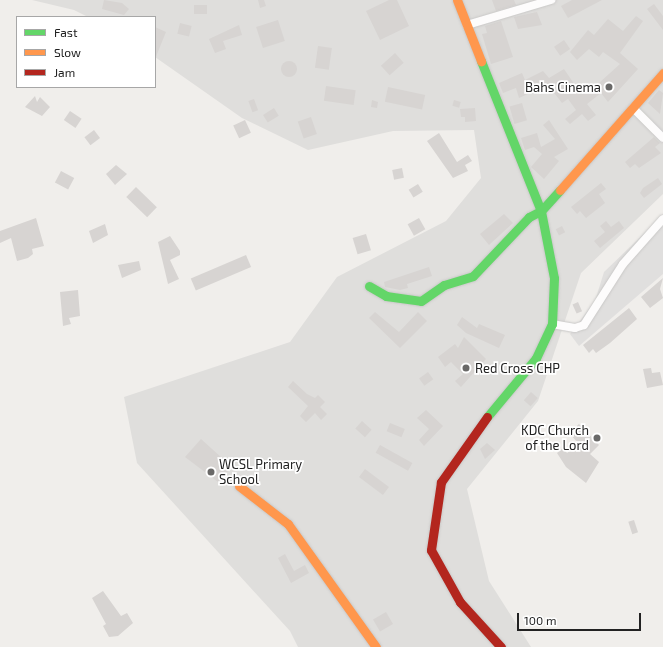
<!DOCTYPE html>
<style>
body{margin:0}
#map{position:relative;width:663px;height:647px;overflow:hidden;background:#f0eeeb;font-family:"Exo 2",sans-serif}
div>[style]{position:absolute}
.residential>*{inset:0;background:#dfdedc}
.parking>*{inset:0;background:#e0dfde}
.building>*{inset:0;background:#d7d4d2;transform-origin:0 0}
.round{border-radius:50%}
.roads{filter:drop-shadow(0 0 1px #c9c8c7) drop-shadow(0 0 1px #c9c8c7)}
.street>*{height:8px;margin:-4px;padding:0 4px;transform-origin:4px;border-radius:4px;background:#fdfcfc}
.fast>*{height:9px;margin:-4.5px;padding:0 4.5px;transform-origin:4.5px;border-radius:4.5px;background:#63d668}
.slow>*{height:9px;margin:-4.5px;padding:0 4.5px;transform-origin:4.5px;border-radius:4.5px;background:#ff974d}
.jam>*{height:9px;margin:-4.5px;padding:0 4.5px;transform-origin:4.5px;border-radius:4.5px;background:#b3261e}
.dots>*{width:11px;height:11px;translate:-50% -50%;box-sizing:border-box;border:2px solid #fff;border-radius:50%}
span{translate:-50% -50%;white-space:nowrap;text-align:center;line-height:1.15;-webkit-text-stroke:3.5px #fff;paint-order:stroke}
.poi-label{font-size:13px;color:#222}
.right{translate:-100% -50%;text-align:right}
.left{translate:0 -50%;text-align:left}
.legend{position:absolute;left:16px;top:16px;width:140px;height:72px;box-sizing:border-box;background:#fff;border:1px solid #a7a7a7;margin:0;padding:5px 7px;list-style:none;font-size:12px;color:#222}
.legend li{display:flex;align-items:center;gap:8px;height:20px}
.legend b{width:20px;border:1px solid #a7a7a7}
.scale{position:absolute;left:517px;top:613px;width:124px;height:18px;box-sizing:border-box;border:2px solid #222;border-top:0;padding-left:5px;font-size:12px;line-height:14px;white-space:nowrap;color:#222;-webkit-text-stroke:3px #fff;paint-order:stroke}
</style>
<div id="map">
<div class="residential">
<div style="clip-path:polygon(32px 0,663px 0,663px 194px,581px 273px,538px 401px,467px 489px,489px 581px,531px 647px,298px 647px,290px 631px,137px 463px,124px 397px,290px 342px,337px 277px,446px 221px,481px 178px,474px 130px,393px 131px,308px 150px,242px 118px,155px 57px,155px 17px,88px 17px,74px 10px)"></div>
</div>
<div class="parking">
<div style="clip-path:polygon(657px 221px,663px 227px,663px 274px,579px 346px,570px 334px,595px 301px,604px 272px)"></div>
</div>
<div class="building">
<div style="clip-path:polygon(104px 0,122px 3px,129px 9px,124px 15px,102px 9px)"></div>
<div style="clip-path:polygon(258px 0,264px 0,266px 6px,260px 8px)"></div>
<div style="clip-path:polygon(389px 0,397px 0,409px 26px,380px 40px,366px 11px)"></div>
<div style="clip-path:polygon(492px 0,514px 0,516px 5px,496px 11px)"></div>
<div style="clip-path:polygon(572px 0,602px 0,568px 18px,561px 6px)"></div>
<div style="clip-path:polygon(654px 4px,663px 16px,663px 30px,647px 9px)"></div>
<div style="left:194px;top:5px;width:13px;height:9px"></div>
<div style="clip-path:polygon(537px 12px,542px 25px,518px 29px,514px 17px)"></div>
<div style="clip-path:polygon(636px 16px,643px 21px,620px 53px,638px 69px,608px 102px,601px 93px,587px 104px,596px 115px,588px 121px,582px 114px,570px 124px,565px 119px,576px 110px,568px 99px,562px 103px,548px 85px,519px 98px,516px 88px,503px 93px,499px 83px,522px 73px,525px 80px,543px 71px,549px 78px,564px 69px,581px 94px,587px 90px,589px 92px,620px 64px,603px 52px,599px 57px,589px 49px,577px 60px,570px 52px,588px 30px,594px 35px,608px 19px,623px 31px)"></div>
<div style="left:278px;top:20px;width:22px;height:23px;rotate:72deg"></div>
<div style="clip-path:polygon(501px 21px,513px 57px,491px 64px,482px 34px,487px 33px,485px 26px)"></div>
<div style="left:180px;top:23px;width:12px;height:11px;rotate:14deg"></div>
<div style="clip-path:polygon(239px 25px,242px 35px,223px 41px,226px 49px,215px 53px,209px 39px)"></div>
<div style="clip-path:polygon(155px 27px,166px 32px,155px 59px)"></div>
<div style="left:564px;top:40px;width:11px;height:12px;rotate:56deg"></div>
<div style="left:318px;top:46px;width:14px;height:22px;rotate:8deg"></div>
<div style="left:395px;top:53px;width:13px;height:19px;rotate:48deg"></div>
<div class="round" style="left:281px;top:61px;width:16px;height:16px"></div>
<div style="left:326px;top:86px;width:30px;height:15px;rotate:8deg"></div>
<div style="left:388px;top:87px;width:38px;height:15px;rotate:12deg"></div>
<div style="clip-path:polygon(659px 90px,663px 93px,660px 114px,648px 103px)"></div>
<div style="clip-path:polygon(35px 96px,37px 102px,40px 97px,50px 107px,42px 116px,25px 107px)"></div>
<div style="left:254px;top:99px;width:12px;height:6px;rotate:70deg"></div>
<div style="clip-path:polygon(372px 100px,378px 102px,377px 108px,371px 107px)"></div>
<div style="left:454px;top:100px;width:7px;height:6px;rotate:16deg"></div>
<div style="left:522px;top:103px;width:18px;height:13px;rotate:74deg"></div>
<div style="left:274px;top:108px;width:9px;height:13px;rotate:58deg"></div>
<div style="clip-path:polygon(475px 108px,476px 121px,465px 122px,465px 117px,461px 117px,460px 109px)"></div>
<div style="left:70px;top:111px;width:14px;height:11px;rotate:34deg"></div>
<div style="left:311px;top:117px;width:18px;height:14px;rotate:71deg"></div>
<div style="left:245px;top:120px;width:14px;height:13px;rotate:65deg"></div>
<div style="clip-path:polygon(549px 120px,568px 149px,554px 157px,559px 161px,544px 179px,531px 167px,542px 154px,534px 147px,525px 150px,521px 138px,537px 133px,541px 147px,555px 139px,543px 125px)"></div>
<div style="left:94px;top:130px;width:10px;height:12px;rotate:53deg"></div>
<div style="clip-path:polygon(439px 133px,457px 162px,468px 155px,472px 161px,465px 165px,468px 171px,453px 178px,427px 141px)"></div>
<div style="clip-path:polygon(654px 137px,660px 143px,655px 147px,661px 153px,639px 168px,635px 164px,630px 168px,625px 162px)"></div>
<div style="clip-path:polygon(116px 165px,127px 174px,115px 185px,106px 174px)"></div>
<div style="left:402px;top:168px;width:10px;height:10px;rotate:79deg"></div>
<div style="left:61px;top:171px;width:15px;height:13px;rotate:28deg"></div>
<div style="clip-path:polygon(658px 178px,662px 184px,644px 198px,640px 193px,643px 188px)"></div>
<div style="clip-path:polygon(601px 183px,606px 189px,599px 194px,605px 203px,586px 218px,580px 211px,577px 214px,571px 207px)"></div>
<div style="left:418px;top:184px;width:9px;height:11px;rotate:58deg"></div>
<div style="left:136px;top:187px;width:29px;height:14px;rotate:44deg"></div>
<div style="clip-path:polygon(504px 214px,513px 223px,489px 245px,480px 234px)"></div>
<div style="clip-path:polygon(36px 218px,44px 246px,32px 249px,33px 254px,28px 258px,17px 261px,11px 238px,0 243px,0 231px)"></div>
<div style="left:419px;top:218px;width:13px;height:13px;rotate:61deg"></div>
<div style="clip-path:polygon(606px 221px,611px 227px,619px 221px,624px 228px,600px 248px,594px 241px,605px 232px,600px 226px)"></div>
<div style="clip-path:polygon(105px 224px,108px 235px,93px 243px,89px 231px)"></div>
<div style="left:562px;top:226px;width:7px;height:7px;rotate:63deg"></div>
<div style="left:366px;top:234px;width:17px;height:14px;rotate:73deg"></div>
<div style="clip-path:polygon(170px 236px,180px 251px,180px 255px,170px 260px,179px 279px,168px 284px,158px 242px)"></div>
<div style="left:246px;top:255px;width:13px;height:60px;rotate:67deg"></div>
<div style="clip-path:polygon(139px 261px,141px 270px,122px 278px,118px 265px)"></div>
<div style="clip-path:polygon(429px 267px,432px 276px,407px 284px,408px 288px,400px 290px,385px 287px,384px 282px)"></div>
<div style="clip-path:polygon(663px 278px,660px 289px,663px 298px,650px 308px,641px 297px)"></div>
<div style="clip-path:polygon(78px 290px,80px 316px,69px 318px,71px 324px,63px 326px,60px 292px)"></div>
<div style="left:578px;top:302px;width:10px;height:6px;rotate:66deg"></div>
<div style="clip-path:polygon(629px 308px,637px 319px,610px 343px,596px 353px,593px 349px,589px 353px,583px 345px)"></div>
<div style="clip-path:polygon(375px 312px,399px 332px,418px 312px,427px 321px,400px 348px,369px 318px)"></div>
<div style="clip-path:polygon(462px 317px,477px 328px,479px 324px,505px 335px,499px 348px,466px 333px,457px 325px)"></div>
<div style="clip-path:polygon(464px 337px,486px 359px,461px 387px,455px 381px,463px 374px,451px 362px,445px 367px,438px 357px,455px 344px,458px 348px)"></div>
<div style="clip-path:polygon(651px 368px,652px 373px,660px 372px,663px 385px,647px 388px,643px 369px)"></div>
<div style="left:428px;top:372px;width:9px;height:11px;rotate:54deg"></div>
<div style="clip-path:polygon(293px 381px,307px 394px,315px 398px,318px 395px,325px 402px,320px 407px,327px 414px,321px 420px,315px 413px,306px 422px,300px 416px,308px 406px,288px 387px)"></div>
<div style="left:531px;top:392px;width:9px;height:11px;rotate:41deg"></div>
<div style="clip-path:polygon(426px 410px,443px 426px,424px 446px,419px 440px,429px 429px,417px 418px)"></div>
<div style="left:362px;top:421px;width:13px;height:10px;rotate:42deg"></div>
<div style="left:390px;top:423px;width:16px;height:9px;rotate:22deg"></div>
<div style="clip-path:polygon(579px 424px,599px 445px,590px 454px,599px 462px,586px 483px,566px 467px,557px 453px,563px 448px,567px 453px,579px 444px,569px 433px)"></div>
<div style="clip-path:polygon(201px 439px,232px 467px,218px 482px,185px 457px)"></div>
<div style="clip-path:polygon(487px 443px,495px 450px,485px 459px,480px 449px)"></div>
<div style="left:380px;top:445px;width:37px;height:9px;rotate:29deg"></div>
<div style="left:365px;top:469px;width:30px;height:10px;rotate:37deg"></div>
<div style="left:634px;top:520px;width:13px;height:6px;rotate:72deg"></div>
<div style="clip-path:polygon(285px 554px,294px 571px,305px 565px,309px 573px,291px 583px,278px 558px)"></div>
<div style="clip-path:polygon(103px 591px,121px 616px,127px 613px,133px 623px,118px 636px,109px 637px,103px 626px,106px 624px,92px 598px)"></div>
<div style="left:386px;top:612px;width:14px;height:15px;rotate:60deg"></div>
</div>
<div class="roads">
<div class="street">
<div style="left:467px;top:25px;width:88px;rotate:-16.6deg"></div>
<div style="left:633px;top:108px;width:42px;rotate:45deg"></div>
<div style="left:552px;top:324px;width:23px;rotate:10deg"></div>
<div style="left:575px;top:328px;width:9px;rotate:-18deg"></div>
<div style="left:584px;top:325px;width:72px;rotate:-57.4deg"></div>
<div style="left:623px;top:264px;width:60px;rotate:-48.4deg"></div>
</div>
<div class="fast">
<div style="left:369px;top:286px;width:20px;rotate:30deg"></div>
<div style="left:386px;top:296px;width:35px;rotate:8deg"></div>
<div style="left:421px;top:301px;width:28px;rotate:-35deg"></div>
<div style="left:444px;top:285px;width:30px;rotate:-17deg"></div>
<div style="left:473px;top:276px;width:81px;rotate:-46.5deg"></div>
<div style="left:529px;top:217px;width:13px;rotate:-27deg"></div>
<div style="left:541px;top:211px;width:162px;rotate:-111.8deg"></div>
<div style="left:487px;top:417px;width:77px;rotate:-50.3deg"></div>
<div style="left:536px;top:358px;width:38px;rotate:-65deg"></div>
<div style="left:552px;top:324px;width:46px;rotate:-87.5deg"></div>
<div style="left:554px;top:278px;width:68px;rotate:-101deg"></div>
<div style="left:541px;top:211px;width:28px;rotate:-48deg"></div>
</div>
<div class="slow">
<div style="left:457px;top:0;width:66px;rotate:68.5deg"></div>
<div style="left:560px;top:190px;width:156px;rotate:-48.6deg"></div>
<div style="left:239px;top:486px;width:62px;rotate:37.8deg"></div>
<div style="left:288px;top:524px;width:151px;rotate:54.4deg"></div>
</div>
<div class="jam">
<div style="left:487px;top:417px;width:80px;rotate:125.3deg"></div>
<div style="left:441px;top:482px;width:69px;rotate:98.4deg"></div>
<div style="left:431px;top:550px;width:60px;rotate:60.9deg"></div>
<div style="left:460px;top:602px;width:61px;rotate:47.7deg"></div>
</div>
</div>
<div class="dots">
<div style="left:609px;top:87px;background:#6a6968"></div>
<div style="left:466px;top:368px;background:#6a6968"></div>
<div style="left:597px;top:438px;background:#6a6968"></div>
<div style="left:211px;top:472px;background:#6a6968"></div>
</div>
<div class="poi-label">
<span class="right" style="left:601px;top:87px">Bahs Cinema</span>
<span class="left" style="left:475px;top:368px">Red Cross CHP</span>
<span class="right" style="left:589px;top:438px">KDC Church<br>of the Lord</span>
<span class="left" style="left:219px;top:472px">WCSL Primary<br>School</span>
</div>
<ul class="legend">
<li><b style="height:5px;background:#63d668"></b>Fast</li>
<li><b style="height:5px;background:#ff974d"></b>Slow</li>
<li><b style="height:5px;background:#b3261e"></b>Jam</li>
</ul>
<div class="scale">100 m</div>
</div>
